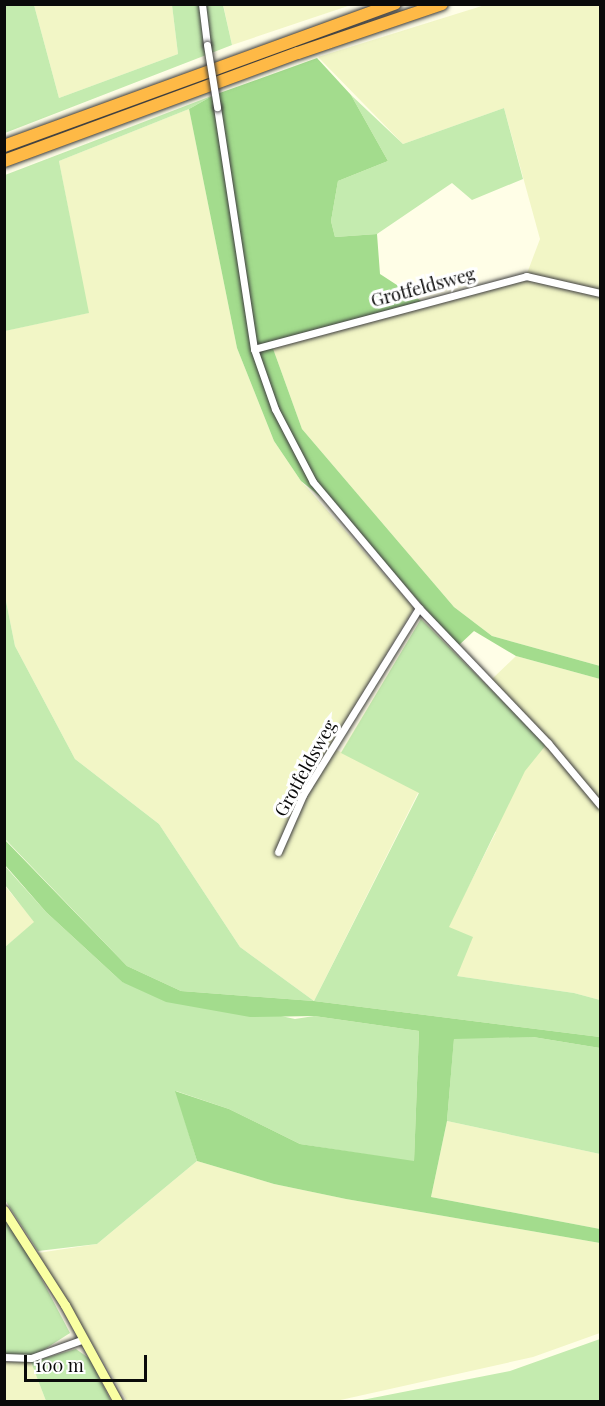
<!DOCTYPE html>
<style>
body{margin:0}
#map{position:relative;width:605px;height:1406px;overflow:hidden;background:#fffee7;font-family:"Playfair Display",serif}
div>[style]{position:absolute}
.farmland>*{inset:0;background:#f2f6c6}
.green>*{inset:0;background:#c4ebaf}
.forest>*{inset:0;background:#a3dc8d}
.roads{filter:drop-shadow(0 0 2px #3d3d3d) drop-shadow(0 0 2px #3d3d3d)}
.minor>*{height:7px;margin:-3.5px;padding:0 3.5px;transform-origin:3.5px;border-radius:3.5px;background:#fff}
.secondary>*{height:9px;margin:-4.5px;padding:0 4.5px;transform-origin:4.5px;border-radius:4.5px;background:#f9ffa2}
.motorway>*{height:12px;margin:-6px;padding:0 6px;transform-origin:6px;border-radius:6px;background:#feb946}
.bridges{filter:drop-shadow(0 0 2px #3d3d3d) drop-shadow(0 0 2px #3d3d3d)}
.minor-bridge>*{height:7px;margin:-3.5px;padding:0 3.5px;transform-origin:3.5px;border-radius:3.5px;background:#fff}
span{translate:-50% -50%;white-space:nowrap;text-align:center;line-height:1.15;-webkit-text-stroke:6px #fff;paint-order:stroke}
.street-label{font-size:18px;color:#0a0a0a}
.frame{position:absolute;inset:0;border:6px solid #0a0a0a;pointer-events:none}
.scale{position:absolute;left:24px;top:1355px;width:123px;height:27px;box-sizing:border-box;border:3px solid #0a0a0a;border-top:0;padding-left:8px;font-size:18px;line-height:21px;white-space:nowrap;color:#0a0a0a;-webkit-text-stroke:4px #fff;paint-order:stroke}
</style>
<div id="map">
<div class="farmland">
<div style="clip-path:polygon(223px 4px,351px 5px,232px 45px)"></div>
<div style="clip-path:polygon(34px 5px,172px 5px,178px 54px,59px 98px)"></div>
<div style="clip-path:polygon(485px 5px,600px 5px,600px 666px,492px 636px,454px 607px,302px 429px,271px 343px,526px 276px,540px 239px,504px 108px,403px 144px,318px 57px)"></div>
<div style="clip-path:polygon(189px 109px,237px 348px,274px 441px,301px 481px,414px 608px,330px 747px,341px 752px,421px 619px,546px 745px,600px 810px,600px 1000px,574px 993px,457px 976px,448px 927px,496px 832px,418px 793px,314px 1001px,240px 947px,159px 824px,75px 759px,15px 646px,4px 591px,4px 331px,88px 313px,59px 161px)"></div>
<div style="clip-path:polygon(516px 656px,600px 679px,600px 800px,492px 679px)"></div>
<div style="clip-path:polygon(4px 885px,35px 922px,5px 947px,4px 947px)"></div>
<div style="clip-path:polygon(447px 1121px,600px 1154px,600px 1229px,431px 1197px)"></div>
<div style="clip-path:polygon(197px 1161px,274px 1184px,346px 1199px,600px 1243px,600px 1333px,533px 1357px,336px 1401px,127px 1401px,38px 1253px,97px 1244px)"></div>
<div style="clip-path:polygon(5px 1362px,31px 1362px,46px 1401px,5px 1402px)"></div>
</div>
<div class="green">
<div style="clip-path:polygon(5px 5px,34px 5px,59px 98px,178px 54px,172px 5px,223px 5px,232px 45px,5px 133px)"></div>
<div style="clip-path:polygon(214px 95px,189px 109px,59px 161px,89px 313px,5px 331px,5px 175px)"></div>
<div style="clip-path:polygon(351px 95px,403px 144px,504px 108px,523px 179px,472px 200px,452px 183px,377px 234px,335px 237px,331px 221px,338px 181px,388px 161px)"></div>
<div style="clip-path:polygon(4px 591px,15px 646px,75px 759px,159px 824px,240px 947px,314px 1001px,419px 793px,341px 753px,421px 619px,546px 745px,525px 771px,449px 927px,473px 937px,457px 976px,574px 993px,600px 1000px,600px 1037px,314px 1001px,181px 991px,127px 966px,5px 839px)"></div>
<div style="clip-path:polygon(4px 865px,46px 912px,122px 982px,295px 1019px,314px 1016px,419px 1031px,414px 1162px,300px 1144px,229px 1109px,176px 1091px,197px 1161px,97px 1244px,38px 1251px,5px 1200px,5px 947px,34px 922px,5px 885px)"></div>
<div style="clip-path:polygon(533px 1037px,600px 1048px,600px 1154px,447px 1121px,454px 1038px)"></div>
<div style="clip-path:polygon(4px 1218px,30px 1257px,70px 1333px,31px 1358px,5px 1357px)"></div>
<div style="clip-path:polygon(600px 1339px,600px 1401px,357px 1401px,510px 1371px)"></div>
<div style="clip-path:polygon(76px 1349px,90px 1359px,111px 1401px,46px 1401px,31px 1362px)"></div>
</div>
<div class="forest">
<div style="clip-path:polygon(317px 58px,351px 95px,388px 161px,338px 181px,331px 221px,335px 237px,377px 234px,380px 274px,423px 302px,271px 343px,302px 429px,454px 607px,492px 636px,600px 666px,600px 679px,516px 656px,474px 631px,458px 646px,344px 516px,301px 481px,274px 441px,237px 348px,189px 109px,214px 95px)"></div>
<div style="clip-path:polygon(4px 839px,127px 966px,181px 991px,314px 1001px,600px 1037px,600px 1048px,533px 1037px,454px 1039px,447px 1121px,431px 1197px,600px 1229px,600px 1243px,346px 1199px,274px 1184px,197px 1161px,175px 1091px,229px 1109px,300px 1144px,414px 1161px,419px 1031px,314px 1016px,250px 1017px,166px 1002px,122px 982px,46px 912px,5px 865px)"></div>
</div>
<div class="roads">
<div class="minor">
<div style="left:202px;top:4px;width:41px;rotate:83deg"></div>
<div style="left:217px;top:107px;width:245px;rotate:81.3deg"></div>
<div style="left:254px;top:349px;width:64px;rotate:70.7deg"></div>
<div style="left:275px;top:409px;width:82px;rotate:62.5deg"></div>
<div style="left:313px;top:482px;width:165px;rotate:49.9deg"></div>
<div style="left:419px;top:608px;width:187px;rotate:46.3deg"></div>
<div style="left:548px;top:743px;width:81px;rotate:50deg"></div>
<div style="left:254px;top:349px;width:282px;rotate:-15deg"></div>
<div style="left:526px;top:276px;width:76px;rotate:12.9deg"></div>
<div style="left:278px;top:852px;width:62px;rotate:-66.3deg"></div>
<div style="left:303px;top:795px;width:220px;rotate:-58.2deg"></div>
<div style="left:4px;top:1357px;width:27px;rotate:2deg"></div>
<div style="left:31px;top:1358px;width:56px;rotate:-19.7deg"></div>
</div>
<div class="secondary">
<div style="left:4px;top:1210px;width:113px;rotate:57.3deg"></div>
<div style="left:65px;top:1305px;width:111px;rotate:61.3deg"></div>
</div>
<div class="motorway">
<div style="left:4px;top:146px;width:416px;rotate:-20deg"></div>
<div style="left:4px;top:161px;width:313px;rotate:-20.2deg"></div>
<div style="left:298px;top:53px;width:152px;rotate:-18.8deg"></div>
</div>
</div>
<div class="bridges">
<div class="minor-bridge">
<div style="left:207px;top:45px;width:63px;rotate:80.8deg"></div>
</div>
</div>
<div class="street-label">
<span style="left:423px;top:287px;rotate:-15deg">Grotfeldsweg</span>
<span style="left:305px;top:768px;rotate:-61deg">Grotfeldsweg</span>
</div>
<div class="frame"></div>
<div class="scale">100 m</div>
</div>
